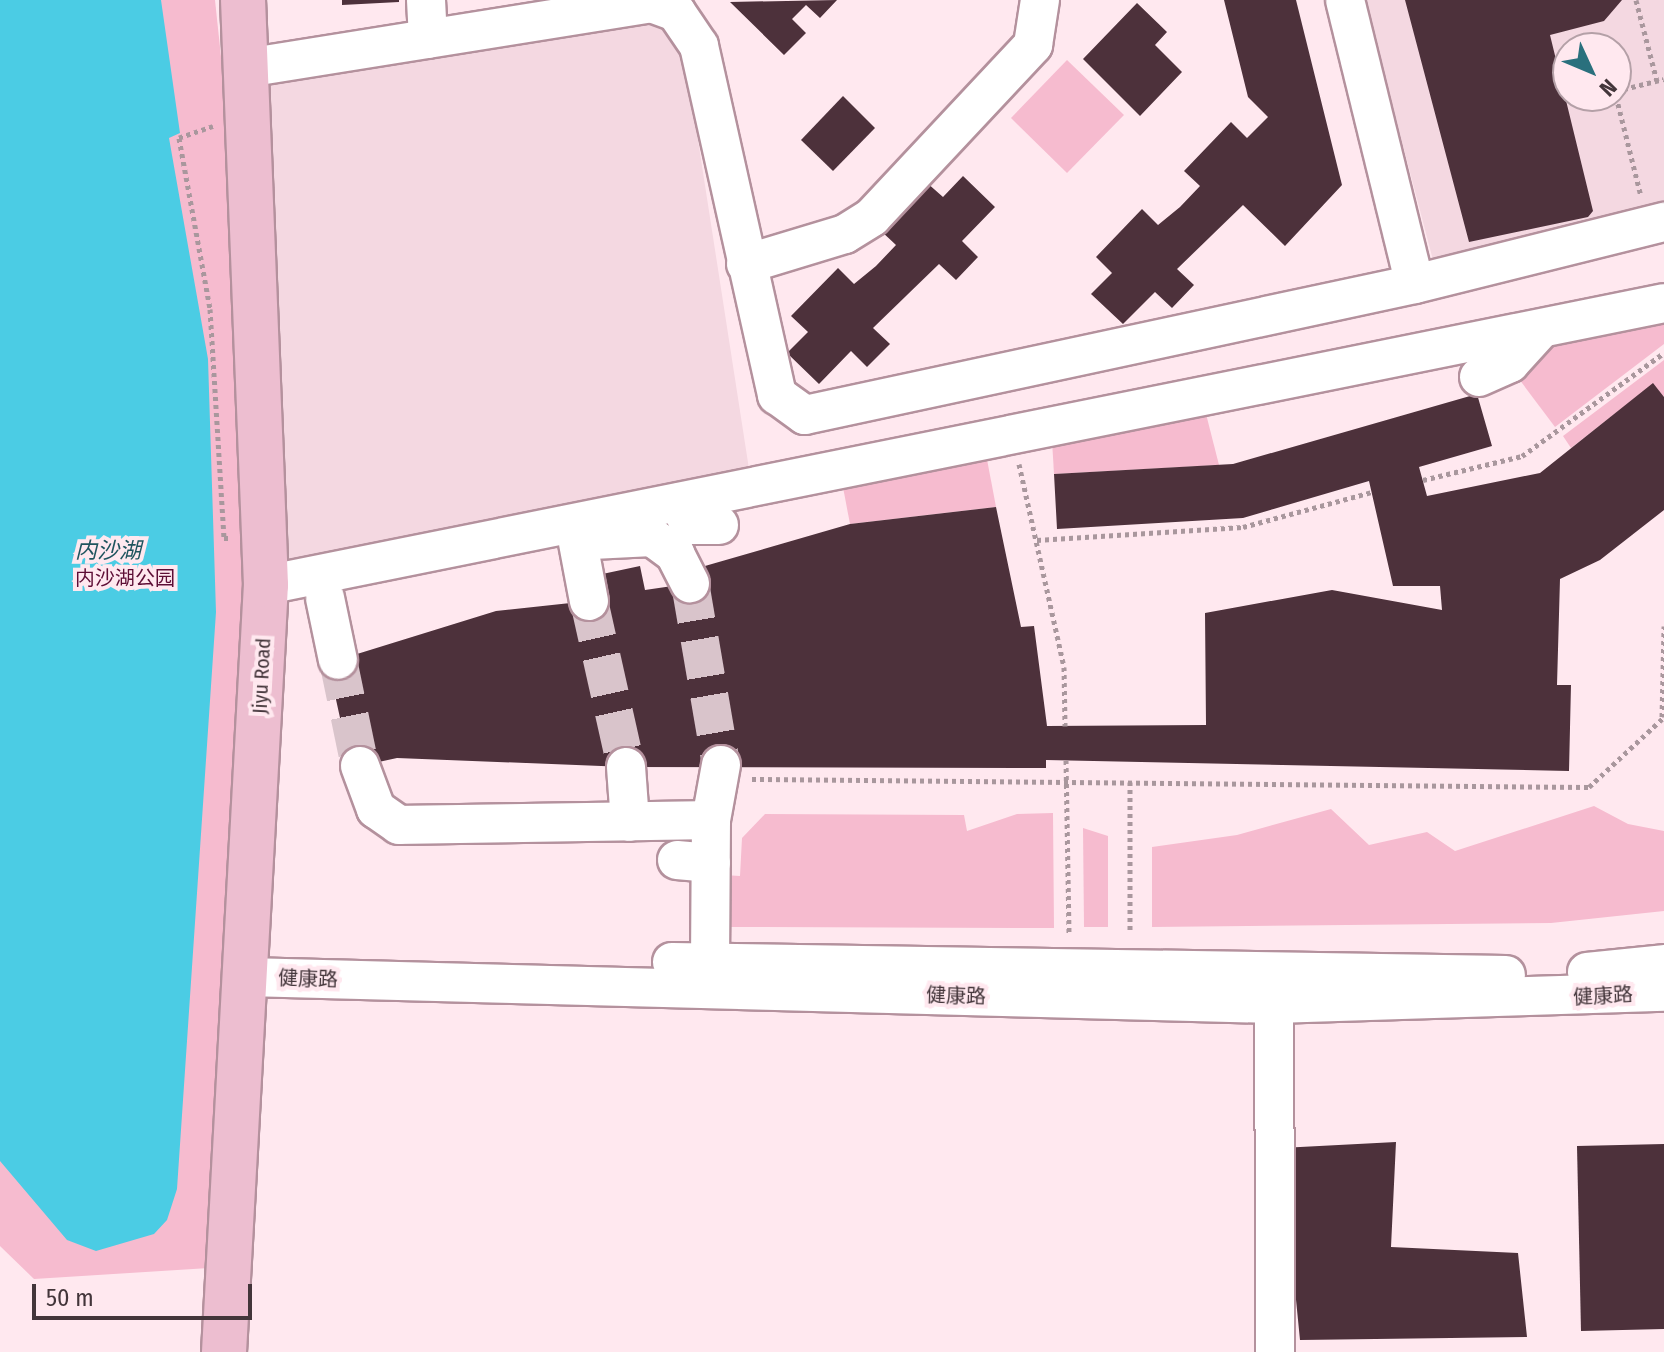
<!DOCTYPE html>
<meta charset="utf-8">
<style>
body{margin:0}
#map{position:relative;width:1664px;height:1352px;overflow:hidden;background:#ffe8ef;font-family:"Fira Sans Condensed","Noto Sans SC",sans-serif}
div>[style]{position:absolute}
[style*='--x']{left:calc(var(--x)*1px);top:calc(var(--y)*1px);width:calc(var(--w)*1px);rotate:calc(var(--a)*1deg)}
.built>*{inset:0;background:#f4d8e1}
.green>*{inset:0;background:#f6bbcf}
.water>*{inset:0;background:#4bcce4}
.building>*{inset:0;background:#4d313b}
.minor-tunnel>*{height:38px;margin-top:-19px;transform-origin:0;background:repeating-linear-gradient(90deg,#d9c4cb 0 38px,transparent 0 57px)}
.path>*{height:5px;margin-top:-2.5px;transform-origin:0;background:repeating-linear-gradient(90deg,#a9979d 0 4px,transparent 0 8px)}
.roads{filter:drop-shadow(2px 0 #b4919d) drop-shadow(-2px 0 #b4919d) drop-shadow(0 2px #b4919d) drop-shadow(0 -2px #b4919d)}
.minor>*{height:38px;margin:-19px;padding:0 19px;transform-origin:19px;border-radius:19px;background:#fff}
.major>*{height:44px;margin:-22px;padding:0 22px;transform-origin:22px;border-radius:22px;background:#edbed0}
span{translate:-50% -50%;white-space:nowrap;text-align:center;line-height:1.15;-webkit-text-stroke:8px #ffe8ef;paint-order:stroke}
.park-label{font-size:20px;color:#5d0d35}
.street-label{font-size:20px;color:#43353a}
.water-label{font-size:22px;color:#1f545e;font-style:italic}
.north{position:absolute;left:1552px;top:32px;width:80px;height:80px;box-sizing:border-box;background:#ffe8ef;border:2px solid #b4a0a7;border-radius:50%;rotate:134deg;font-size:22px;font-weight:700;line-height:32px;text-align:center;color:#43353a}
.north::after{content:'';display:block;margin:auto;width:28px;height:36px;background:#2a707d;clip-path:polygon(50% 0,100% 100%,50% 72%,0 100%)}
.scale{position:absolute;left:32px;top:1284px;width:220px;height:36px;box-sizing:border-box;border:4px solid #43353a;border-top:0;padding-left:10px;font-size:24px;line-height:28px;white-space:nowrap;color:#43353a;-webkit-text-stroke:6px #ffe8ef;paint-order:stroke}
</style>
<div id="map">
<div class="built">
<i style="clip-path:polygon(evenodd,1365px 0,1664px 0,1664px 202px,1434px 264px,1365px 0,1568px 48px,1616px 48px,1616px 96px,1568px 96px,1568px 48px)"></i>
<i style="clip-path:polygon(661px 18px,682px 37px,749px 469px,284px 560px,267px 82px)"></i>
</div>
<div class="green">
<i style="clip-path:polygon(0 0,215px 0,232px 161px,252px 582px,209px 1268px,34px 1279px,0 1246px)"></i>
<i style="clip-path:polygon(1067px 60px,1124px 115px,1067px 173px,1011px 118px)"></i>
<i style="clip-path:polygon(1664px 318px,1664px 344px,1555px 427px,1516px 375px,1562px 338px)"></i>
<i style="clip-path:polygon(1664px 360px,1664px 397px,1653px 384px,1571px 448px,1563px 436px)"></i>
<i style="clip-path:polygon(1205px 410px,1219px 465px,1054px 474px,1052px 440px)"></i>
<i style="clip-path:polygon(986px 454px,996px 507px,850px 524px,842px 482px)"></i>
<i style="clip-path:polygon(1594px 806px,1628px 824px,1664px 831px,1664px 911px,1551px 923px,1152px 927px,1152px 847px,1237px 835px,1331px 809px,1369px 845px,1427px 832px,1455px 851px)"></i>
<i style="clip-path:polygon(1053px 813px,1054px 928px,725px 927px,724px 875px,740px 876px,742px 838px,765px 814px,964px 815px,967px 831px,1017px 814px)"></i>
<i style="clip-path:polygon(1083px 828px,1108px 836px,1108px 927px,1084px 927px)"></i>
</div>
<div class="water">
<i style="clip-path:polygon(0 0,161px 0,180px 133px,169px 138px,208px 359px,216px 612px,177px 1189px,167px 1220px,154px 1234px,96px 1251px,67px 1240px,0 1161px)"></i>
</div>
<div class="building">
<i style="clip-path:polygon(342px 0,399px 0,399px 2px,342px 5px)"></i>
<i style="clip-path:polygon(837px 0,820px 18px,806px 5px,792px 19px,806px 33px,784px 55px,730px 2px)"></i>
<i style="clip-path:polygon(1224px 0,1296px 0,1342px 185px,1285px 246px,1243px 205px,1177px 269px,1194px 285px,1172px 308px,1155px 292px,1123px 324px,1091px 294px,1112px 273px,1096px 257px,1142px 209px,1158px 225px,1180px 207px,1200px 186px,1184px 171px,1231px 122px,1247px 138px,1268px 117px,1248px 97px)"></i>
<i style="clip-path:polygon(1405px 0,1622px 0,1604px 21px,1550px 35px,1593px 211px,1588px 217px,1469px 242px)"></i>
<i style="clip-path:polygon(1137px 3px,1167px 32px,1155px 45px,1182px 72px,1140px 116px,1083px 59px)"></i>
<i style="clip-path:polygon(843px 96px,875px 128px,833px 171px,801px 140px)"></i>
<i style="clip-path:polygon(963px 176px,995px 207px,962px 241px,978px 257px,956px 280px,939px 264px,873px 328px,890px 344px,867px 367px,851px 351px,819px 384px,787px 353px,808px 332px,791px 316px,838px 268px,854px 284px,876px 266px,896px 245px,880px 230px,926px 182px,943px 197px)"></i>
<i style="clip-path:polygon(1653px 383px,1664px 397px,1664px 510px,1600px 560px,1560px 579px,1557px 685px,1571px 685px,1569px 771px,1046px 760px,1046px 768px,626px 767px,397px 758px,351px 768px,328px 663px,496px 611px,589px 601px,593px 576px,640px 566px,645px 590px,700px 582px,698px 568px,850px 524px,996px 507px,1021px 627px,1034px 626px,1047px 726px,1206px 725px,1205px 613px,1332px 590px,1442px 610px,1440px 586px,1393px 586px,1369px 481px,1243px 518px,1057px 529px,1054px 474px,1233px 464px,1477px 394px,1492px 446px,1419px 467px,1427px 496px,1540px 473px)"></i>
<i style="clip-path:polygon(1396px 1142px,1391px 1247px,1518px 1253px,1527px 1337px,1300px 1340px,1281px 1148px)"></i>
<i style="clip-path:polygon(1664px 1144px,1664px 1329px,1581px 1331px,1577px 1146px)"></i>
</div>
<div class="minor-tunnel">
<i style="--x:690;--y:583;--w:185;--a:80.3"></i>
<i style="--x:589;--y:601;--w:170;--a:77.4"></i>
<i style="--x:338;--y:660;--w:108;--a:78.3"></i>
</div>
<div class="path">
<i style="--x:1636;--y:0;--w:84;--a:75.5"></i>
<i style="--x:1616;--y:91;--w:49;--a:-14"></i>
<i style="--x:1616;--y:96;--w:103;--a:76"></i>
<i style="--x:213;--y:126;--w:36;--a:161"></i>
<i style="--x:179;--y:138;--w:174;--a:79.7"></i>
<i style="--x:210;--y:309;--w:229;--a:86.5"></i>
<i style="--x:224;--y:538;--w:7;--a:0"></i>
<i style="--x:1019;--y:464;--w:208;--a:77.5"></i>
<i style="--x:1064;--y:667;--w:59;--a:89"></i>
<i style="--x:1423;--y:480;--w:102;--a:-13.6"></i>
<i style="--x:1522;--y:456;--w:175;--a:-36"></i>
<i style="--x:1037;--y:540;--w:206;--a:-3.6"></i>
<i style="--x:1243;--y:527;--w:134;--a:-15.2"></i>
<i style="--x:1662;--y:717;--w:91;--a:-88.7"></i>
<i style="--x:1066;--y:760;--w:173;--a:89"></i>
<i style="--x:752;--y:779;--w:837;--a:0.55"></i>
<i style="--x:1589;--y:787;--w:103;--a:-43"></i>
<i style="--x:1130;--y:782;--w:151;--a:90"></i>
</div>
<div class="roads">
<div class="minor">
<i style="--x:426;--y:0;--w:39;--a:87"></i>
<i style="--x:1345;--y:0;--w:292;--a:76.2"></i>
<i style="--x:246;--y:68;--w:410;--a:-9.1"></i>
<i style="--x:651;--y:3;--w:27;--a:20"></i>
<i style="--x:676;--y:12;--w:41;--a:55.9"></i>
<i style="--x:699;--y:46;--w:358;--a:77.4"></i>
<i style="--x:777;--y:395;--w:34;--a:36"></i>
<i style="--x:805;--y:415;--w:624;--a:-12.12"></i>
<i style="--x:1415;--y:284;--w:257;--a:-14"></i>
<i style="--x:746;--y:264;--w:103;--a:-16.9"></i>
<i style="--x:845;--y:234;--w:32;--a:-32"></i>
<i style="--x:872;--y:217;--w:236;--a:-46.9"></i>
<i style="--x:1033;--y:45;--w:46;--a:-81.2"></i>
<i style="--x:1479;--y:377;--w:34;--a:-24"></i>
<i style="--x:1510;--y:363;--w:43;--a:-47.8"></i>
<i style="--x:680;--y:502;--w:25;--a:69"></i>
<i style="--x:689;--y:525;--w:30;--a:0"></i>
<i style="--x:592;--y:540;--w:60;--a:-2.9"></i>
<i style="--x:652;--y:537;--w:29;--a:36"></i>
<i style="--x:675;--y:554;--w:33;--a:63"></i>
<i style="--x:578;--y:543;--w:59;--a:79.3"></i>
<i style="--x:266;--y:585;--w:1426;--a:-11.4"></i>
<i style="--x:325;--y:598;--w:63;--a:78.2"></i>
<i style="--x:360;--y:766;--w:46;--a:69.6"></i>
<i style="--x:376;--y:809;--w:28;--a:35"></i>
<i style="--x:399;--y:825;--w:312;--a:-0.9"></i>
<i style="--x:626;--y:767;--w:55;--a:85.8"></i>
<i style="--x:677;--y:860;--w:34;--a:5"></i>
<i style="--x:672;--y:962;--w:834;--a:0.89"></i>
<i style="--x:710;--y:963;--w:143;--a:-89.6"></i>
<i style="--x:711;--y:820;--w:56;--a:-79.7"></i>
<i style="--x:1587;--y:972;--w:77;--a:-5.9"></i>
<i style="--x:247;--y:977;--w:1027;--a:1.51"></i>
<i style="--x:1274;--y:1004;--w:390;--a:-1.8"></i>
<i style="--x:1274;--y:981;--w:371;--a:89.8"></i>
</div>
<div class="major">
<i style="--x:224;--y:1352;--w:768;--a:-86.87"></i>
<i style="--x:266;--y:585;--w:585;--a:-92.25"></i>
</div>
</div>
<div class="park-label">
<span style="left:125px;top:578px">内沙湖公园</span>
</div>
<div class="street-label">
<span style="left:262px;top:676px;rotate:-87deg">Jiyu Road</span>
<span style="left:308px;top:979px;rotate:2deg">健康路</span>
<span style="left:956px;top:996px;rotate:2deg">健康路</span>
<span style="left:1603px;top:996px;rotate:-3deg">健康路</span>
</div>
<div class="water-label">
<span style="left:108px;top:551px">内沙湖</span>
</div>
<div class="north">N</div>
<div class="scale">50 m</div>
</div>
